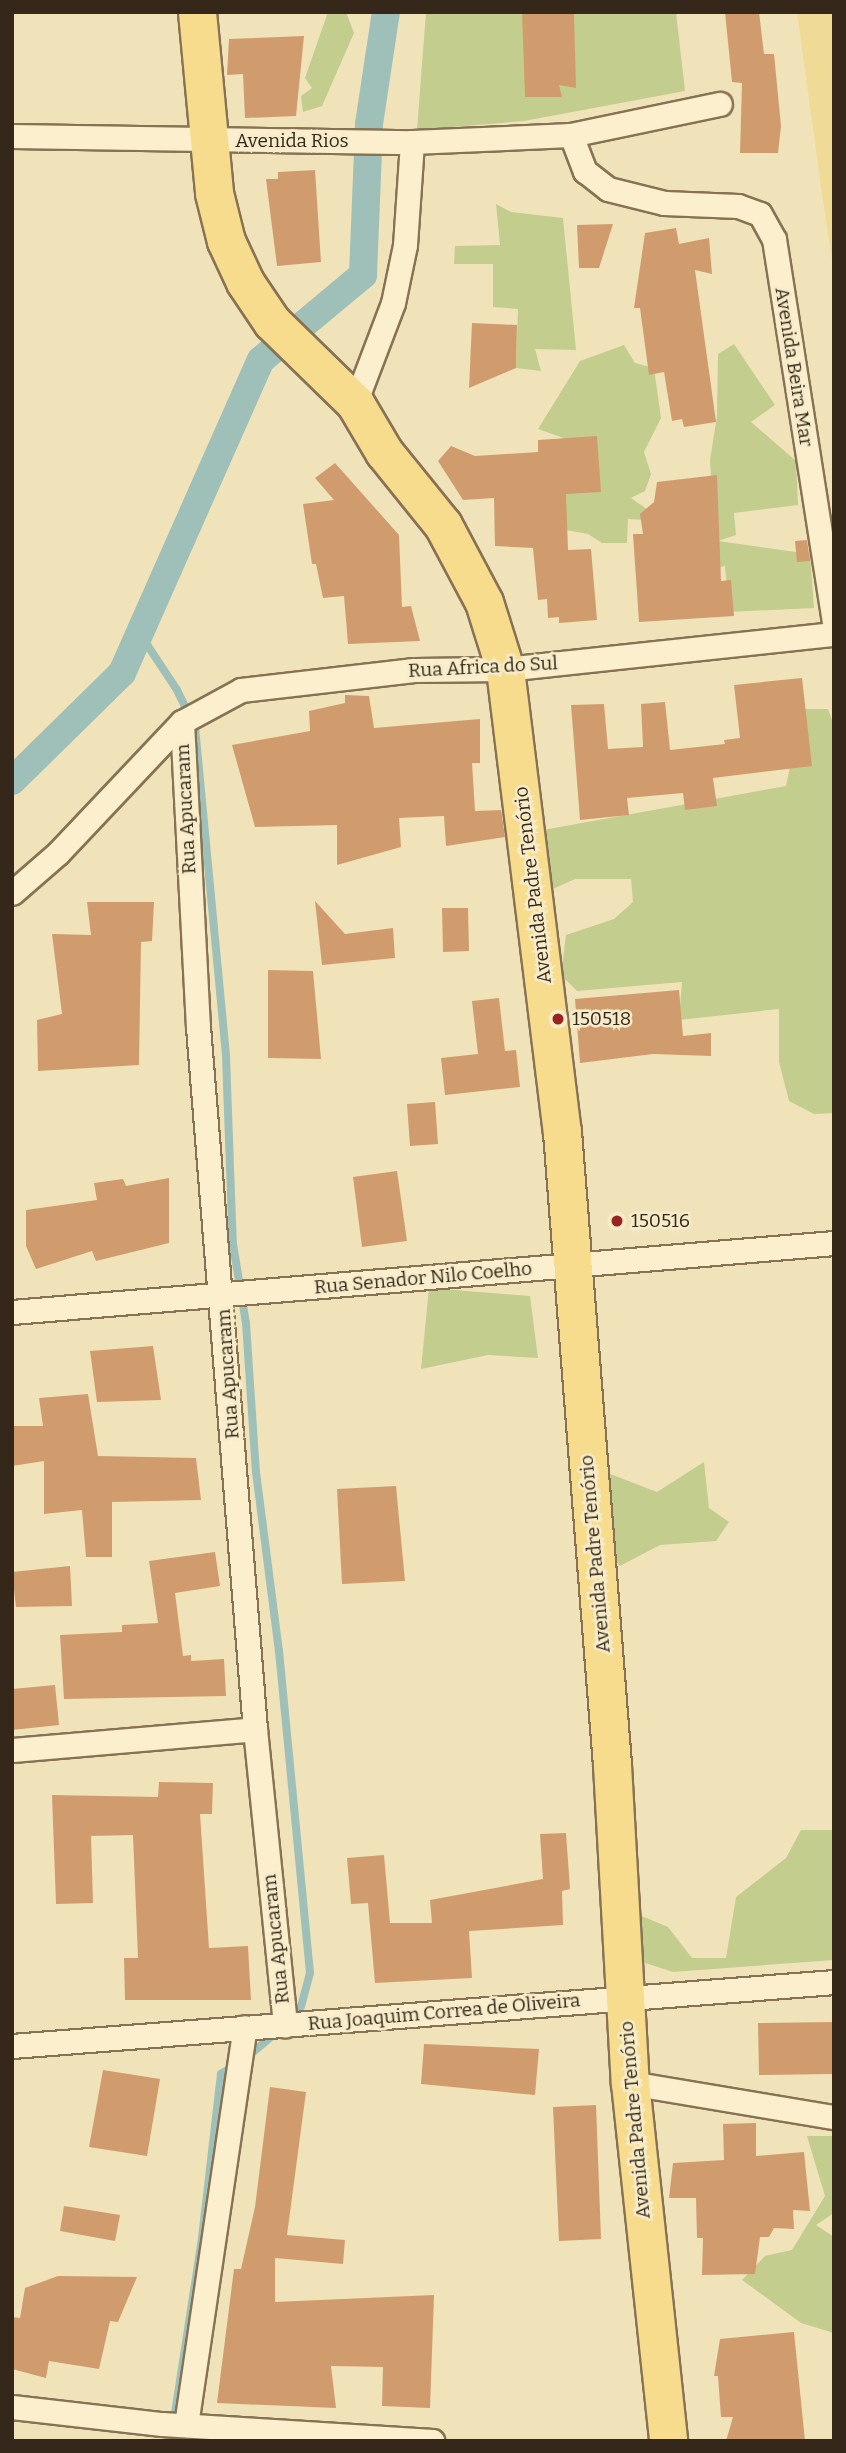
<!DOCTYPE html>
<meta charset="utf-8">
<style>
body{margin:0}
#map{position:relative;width:846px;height:2453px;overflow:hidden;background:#f0e3ba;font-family:Bitter,serif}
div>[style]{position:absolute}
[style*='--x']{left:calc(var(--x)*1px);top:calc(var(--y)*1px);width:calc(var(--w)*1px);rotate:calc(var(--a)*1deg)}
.green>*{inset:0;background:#c3ce8e}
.sand>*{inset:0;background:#efdb95}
.stream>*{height:8px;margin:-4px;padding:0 4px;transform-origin:4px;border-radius:4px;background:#9fc0b8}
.canal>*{height:28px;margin:-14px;padding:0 14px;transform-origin:14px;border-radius:14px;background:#9fc0b8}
.building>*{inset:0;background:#d19c6d}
.roads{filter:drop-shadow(2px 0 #877254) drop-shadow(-2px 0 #877254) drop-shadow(0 2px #877254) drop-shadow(0 -2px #877254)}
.street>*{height:23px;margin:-11.5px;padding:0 11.5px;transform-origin:11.5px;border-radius:11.5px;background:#fbefcd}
.primary>*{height:37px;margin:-18.5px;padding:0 18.5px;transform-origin:18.5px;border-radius:18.5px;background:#f7dc8e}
.dots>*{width:19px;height:19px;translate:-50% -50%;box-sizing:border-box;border:4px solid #f7ecca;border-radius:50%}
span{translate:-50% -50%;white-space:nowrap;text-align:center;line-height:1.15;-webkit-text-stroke:5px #f7ecca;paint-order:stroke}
.street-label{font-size:19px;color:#35281a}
.poi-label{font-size:19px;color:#35281a}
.left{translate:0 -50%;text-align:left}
.frame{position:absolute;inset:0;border:14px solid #35281a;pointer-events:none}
</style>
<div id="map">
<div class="green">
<i style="clip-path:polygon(328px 12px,346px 12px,354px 33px,322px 106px,303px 112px,301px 96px,312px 88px,305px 78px)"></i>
<i style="clip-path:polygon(426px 12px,676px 12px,685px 91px,524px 121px,417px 130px)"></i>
<i style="clip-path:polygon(496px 204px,511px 212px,563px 218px,576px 350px,535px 349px,541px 371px,516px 368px,518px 309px,493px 307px,493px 264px,454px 264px,455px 246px,500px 245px)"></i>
<i style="clip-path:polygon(734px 344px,775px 405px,751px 422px,796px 461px,798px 505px,734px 513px,736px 535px,718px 541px,810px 554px,814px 608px,729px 612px,725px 566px,699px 572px,713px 509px,710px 460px,717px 416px,718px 354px)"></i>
<i style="clip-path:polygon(624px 345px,635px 363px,654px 368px,661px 418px,644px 452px,651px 474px,645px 491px,631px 498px,664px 521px,628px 519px,627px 543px,602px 543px,588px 534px,560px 529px,575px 442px,538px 429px,580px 361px)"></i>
<i style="clip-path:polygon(802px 709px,828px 709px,834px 725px,834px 1113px,814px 1114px,789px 1101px,779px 1062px,779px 1009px,679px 1020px,682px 982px,577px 991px,561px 975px,566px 935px,614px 919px,633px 902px,631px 879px,575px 879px,553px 889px,543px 830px,786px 786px)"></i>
<i style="clip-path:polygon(429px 1288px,530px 1296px,538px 1358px,488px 1355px,421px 1369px)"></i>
<i style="clip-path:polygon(704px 1462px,709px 1508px,729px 1522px,716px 1541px,660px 1545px,620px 1566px,608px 1552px,605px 1472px,657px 1492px)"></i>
<i style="clip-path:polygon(801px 1830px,834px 1830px,834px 1960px,673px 1972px,639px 1961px,632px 1912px,668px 1927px,692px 1958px,726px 1958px,736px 1897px,786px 1858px)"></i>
<i style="clip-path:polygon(807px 2136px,834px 2136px,834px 2213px,816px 2225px,834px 2237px,834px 2333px,801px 2323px,742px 2280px,765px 2256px,792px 2250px,825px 2196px)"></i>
</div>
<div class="sand">
<i style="clip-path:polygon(797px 12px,834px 12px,834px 272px,822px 194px)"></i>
</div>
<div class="stream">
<i style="--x:140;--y:634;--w:67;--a:56.5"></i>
<i style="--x:177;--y:690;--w:41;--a:64.1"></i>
<i style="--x:195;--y:727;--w:331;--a:84.6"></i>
<i style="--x:226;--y:1057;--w:187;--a:87.9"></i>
<i style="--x:233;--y:1244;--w:80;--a:80.7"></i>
<i style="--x:246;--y:1323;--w:149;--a:86.2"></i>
<i style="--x:256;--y:1472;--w:180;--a:82.7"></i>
<i style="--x:279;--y:1651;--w:323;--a:84.5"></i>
<i style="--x:310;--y:1973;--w:34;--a:105"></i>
<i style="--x:301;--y:2006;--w:18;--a:133"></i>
<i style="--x:245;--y:2059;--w:43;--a:-40.3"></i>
<i style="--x:175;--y:2413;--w:177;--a:-81.2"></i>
<i style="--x:202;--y:2238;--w:165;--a:-83.4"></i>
<i style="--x:221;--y:2074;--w:15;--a:-32"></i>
</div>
<div class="canal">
<i style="--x:12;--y:781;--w:154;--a:-44.5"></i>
<i style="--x:122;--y:673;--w:342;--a:-66.1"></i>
<i style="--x:261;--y:360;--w:133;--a:-39.8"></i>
<i style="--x:363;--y:275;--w:151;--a:-87.7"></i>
<i style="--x:369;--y:124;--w:113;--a:-81.4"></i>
</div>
<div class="building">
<i style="clip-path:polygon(522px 12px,574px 12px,576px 88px,559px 85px,562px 97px,525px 97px)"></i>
<i style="clip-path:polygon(725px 12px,759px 12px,764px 54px,774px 54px,781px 126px,778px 153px,740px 153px,742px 83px,732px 82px)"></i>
<i style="clip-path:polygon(304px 36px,296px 116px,245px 118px,243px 74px,227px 75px,229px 39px)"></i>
<i style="clip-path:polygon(315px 170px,321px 262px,277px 266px,266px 179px,278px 179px,278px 172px)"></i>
<i style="clip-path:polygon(613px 224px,599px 268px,579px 268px,577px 225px)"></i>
<i style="clip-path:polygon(676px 228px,679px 244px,709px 238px,712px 274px,695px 270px,716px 422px,684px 427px,682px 419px,672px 421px,664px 372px,649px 375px,640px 308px,634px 308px,645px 233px)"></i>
<i style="clip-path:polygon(472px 323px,517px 325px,516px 368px,469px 388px)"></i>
<i style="clip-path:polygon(597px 436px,601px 492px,566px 494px,568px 550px,591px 549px,597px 620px,559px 623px,559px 617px,548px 618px,547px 599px,538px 600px,533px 548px,495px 546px,494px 498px,463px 500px,438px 461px,451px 446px,475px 456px,538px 452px,538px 440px)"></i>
<i style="clip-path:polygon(335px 463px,399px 535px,402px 607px,411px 606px,420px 641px,348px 644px,344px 596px,323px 598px,316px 564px,312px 564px,303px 504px,334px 500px,315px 478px)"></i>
<i style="clip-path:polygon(717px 475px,721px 581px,731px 580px,734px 616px,639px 622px,633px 534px,643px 534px,640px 514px,654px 502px,657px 482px)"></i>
<i style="clip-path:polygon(807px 540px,810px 561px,797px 562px,795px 541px)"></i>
<i style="clip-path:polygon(802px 678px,812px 766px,713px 778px,717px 806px,685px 810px,683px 793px,627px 798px,629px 815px,580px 820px,571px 705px,604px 704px,608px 749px,643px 747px,641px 704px,665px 702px,670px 750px,725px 744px,724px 740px,740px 738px,734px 685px)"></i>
<i style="clip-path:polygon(345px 695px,369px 696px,374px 728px,480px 719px,480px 763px,472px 763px,475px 811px,501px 810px,505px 837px,446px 846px,444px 816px,399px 818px,401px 847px,337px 865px,337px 825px,255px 827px,232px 745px,310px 731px,309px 711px,345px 703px)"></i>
<i style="clip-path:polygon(315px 901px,345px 934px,393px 928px,395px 958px,322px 965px)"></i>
<i style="clip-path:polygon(87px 902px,154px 902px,152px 941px,141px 942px,139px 1065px,38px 1071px,37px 1020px,62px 1014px,52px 934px,91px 935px)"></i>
<i style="clip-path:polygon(442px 908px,468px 908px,469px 951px,443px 952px)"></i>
<i style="clip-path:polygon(268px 970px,313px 971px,321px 1059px,268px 1058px)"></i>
<i style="clip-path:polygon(679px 990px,683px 1036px,711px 1033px,711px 1056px,653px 1054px,580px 1063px,575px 999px)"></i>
<i style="clip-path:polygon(499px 998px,505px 1051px,516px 1050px,520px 1087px,445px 1095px,441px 1058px,478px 1054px,472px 1001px)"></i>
<i style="clip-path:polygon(435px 1102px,438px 1144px,410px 1146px,407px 1104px)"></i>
<i style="clip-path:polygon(397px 1171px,407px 1241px,362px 1247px,353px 1177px)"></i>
<i style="clip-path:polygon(169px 1178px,169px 1243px,96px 1261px,92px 1251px,36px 1269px,26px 1246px,26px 1210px,97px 1200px,94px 1183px,123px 1179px,126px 1186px)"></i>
<i style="clip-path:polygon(153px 1346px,161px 1400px,97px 1402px,90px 1351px)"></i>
<i style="clip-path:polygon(88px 1394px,98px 1456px,196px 1458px,201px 1500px,112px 1502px,112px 1557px,86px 1557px,82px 1510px,44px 1514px,44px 1461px,12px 1466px,12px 1426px,43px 1426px,39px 1398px)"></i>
<i style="clip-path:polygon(396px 1486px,405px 1581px,342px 1584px,337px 1489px)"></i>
<i style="clip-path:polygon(215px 1552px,220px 1586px,175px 1593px,183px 1656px,191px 1655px,191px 1661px,224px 1659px,226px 1696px,64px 1699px,60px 1635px,122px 1632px,122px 1625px,158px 1623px,149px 1561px)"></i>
<i style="clip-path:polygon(70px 1566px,72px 1606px,16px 1607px,12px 1572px)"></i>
<i style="clip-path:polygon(55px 1685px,59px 1725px,12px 1730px,12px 1689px)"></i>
<i style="clip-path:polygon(159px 1782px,213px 1783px,212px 1814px,200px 1814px,209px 1948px,248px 1946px,251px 2000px,125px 2000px,124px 1958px,138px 1958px,133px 1835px,91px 1836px,93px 1903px,56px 1904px,52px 1795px,158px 1797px)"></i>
<i style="clip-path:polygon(566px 1833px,570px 1889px,562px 1891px,563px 1925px,469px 1931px,472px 1978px,375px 1983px,368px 1903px,351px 1904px,347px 1858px,384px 1855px,390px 1923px,432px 1923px,430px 1900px,543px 1879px,540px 1834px)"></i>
<i style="clip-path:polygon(834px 2022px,834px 2074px,759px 2075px,758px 2023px)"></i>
<i style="clip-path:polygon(424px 2044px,539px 2049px,535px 2095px,421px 2084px)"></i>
<i style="clip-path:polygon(103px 2070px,160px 2079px,147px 2156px,89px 2147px)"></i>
<i style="clip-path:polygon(270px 2087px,306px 2092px,287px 2235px,345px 2240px,343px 2264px,275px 2258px,275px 2302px,434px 2295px,430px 2408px,382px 2406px,383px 2367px,331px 2366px,336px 2408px,217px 2403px,234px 2269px,241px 2269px,255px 2207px)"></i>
<i style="clip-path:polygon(596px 2105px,601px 2239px,559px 2241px,553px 2107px)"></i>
<i style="clip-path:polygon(756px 2123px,756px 2156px,804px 2152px,810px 2211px,793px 2210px,794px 2229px,774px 2228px,769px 2237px,760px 2237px,755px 2274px,702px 2275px,703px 2238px,697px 2238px,696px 2198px,669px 2198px,673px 2163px,724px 2160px,723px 2124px)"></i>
<i style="clip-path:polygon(64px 2206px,120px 2215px,115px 2241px,60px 2231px)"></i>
<i style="clip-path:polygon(58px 2276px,137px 2277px,118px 2322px,110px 2321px,99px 2369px,49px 2361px,46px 2378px,12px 2369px,12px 2317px,20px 2318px,25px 2288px)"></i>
<i style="clip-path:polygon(794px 2332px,805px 2441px,726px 2441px,733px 2417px,721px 2417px,718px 2376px,714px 2376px,720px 2339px)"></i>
</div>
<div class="roads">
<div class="street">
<i style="--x:571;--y:135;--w:39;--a:69"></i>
<i style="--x:585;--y:171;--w:29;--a:38"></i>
<i style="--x:608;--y:189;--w:58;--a:14"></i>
<i style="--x:664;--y:203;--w:74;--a:2.3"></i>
<i style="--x:738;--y:206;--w:23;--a:20"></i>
<i style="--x:760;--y:214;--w:29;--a:61"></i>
<i style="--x:774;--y:239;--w:387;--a:81.1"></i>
<i style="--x:12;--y:136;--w:400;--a:0.9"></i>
<i style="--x:412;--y:142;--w:159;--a:-2.5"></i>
<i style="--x:571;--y:135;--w:152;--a:-11.8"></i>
<i style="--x:355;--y:403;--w:107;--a:-69.2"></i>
<i style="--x:393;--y:303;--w:59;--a:-78.3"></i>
<i style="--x:405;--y:245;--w:103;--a:-86.1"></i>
<i style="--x:182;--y:722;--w:305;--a:87"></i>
<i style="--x:198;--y:1027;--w:704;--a:85.36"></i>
<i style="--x:255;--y:1729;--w:298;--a:84.2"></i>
<i style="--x:12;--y:893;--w:61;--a:-41"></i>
<i style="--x:58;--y:853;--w:180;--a:-46.6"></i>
<i style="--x:182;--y:722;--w:67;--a:-28.5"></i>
<i style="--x:241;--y:690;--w:174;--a:-6.6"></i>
<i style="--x:414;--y:670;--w:91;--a:-0.6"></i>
<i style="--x:505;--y:669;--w:331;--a:-6.1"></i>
<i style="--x:12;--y:1312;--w:825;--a:-4.8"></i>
<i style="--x:12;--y:1750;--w:244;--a:-4.9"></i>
<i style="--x:12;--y:2046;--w:824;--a:-4.45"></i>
<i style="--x:630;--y:2083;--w:207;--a:9.5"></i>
<i style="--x:12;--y:2407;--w:151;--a:6.5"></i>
<i style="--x:162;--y:2424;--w:271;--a:3.6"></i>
<i style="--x:186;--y:2425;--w:402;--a:-81.6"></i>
</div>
<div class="primary">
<i style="--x:197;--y:12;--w:182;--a:84.6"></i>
<i style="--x:214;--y:193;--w:49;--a:76"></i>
<i style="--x:226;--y:241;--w:45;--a:65.1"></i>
<i style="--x:245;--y:282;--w:48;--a:56"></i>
<i style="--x:272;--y:322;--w:116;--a:44.3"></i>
<i style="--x:355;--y:403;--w:57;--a:59.4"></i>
<i style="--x:384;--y:452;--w:94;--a:51.1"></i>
<i style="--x:443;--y:525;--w:87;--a:62"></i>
<i style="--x:484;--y:602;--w:70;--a:72.6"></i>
<i style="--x:505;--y:669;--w:466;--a:83"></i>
<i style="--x:562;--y:1132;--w:635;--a:85.48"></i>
<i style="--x:612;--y:1765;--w:319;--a:86.8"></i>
<i style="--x:630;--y:2083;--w:360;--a:83.9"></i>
</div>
</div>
<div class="dots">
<i style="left:558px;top:1019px;background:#9a2520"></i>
<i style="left:617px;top:1221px;background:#9a2520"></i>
</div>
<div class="street-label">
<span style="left:292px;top:141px">Avenida Rios</span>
<span style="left:794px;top:367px;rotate:81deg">Avenida Beira Mar</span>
<span style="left:483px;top:667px;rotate:-3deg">Rua Africa do Sul</span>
<span style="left:186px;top:809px;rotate:-93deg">Rua Apucaram</span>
<span style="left:533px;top:885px;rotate:-97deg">Avenida Padre Tenório</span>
<span style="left:423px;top:1278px;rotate:-5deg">Rua Senador Nilo Coelho</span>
<span style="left:228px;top:1374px;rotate:-94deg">Rua Apucaram</span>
<span style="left:595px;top:1554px;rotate:-95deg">Avenida Padre Tenório</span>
<span style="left:276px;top:1939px;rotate:-96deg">Rua Apucaram</span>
<span style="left:444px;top:2012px;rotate:-5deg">Rua Joaquim Correa de Oliveira</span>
<span style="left:635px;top:2120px;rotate:-95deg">Avenida Padre Tenório</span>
</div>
<div class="poi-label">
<span class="left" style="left:572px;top:1019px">150518</span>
<span class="left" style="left:631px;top:1221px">150516</span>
</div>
<div class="frame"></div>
</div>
